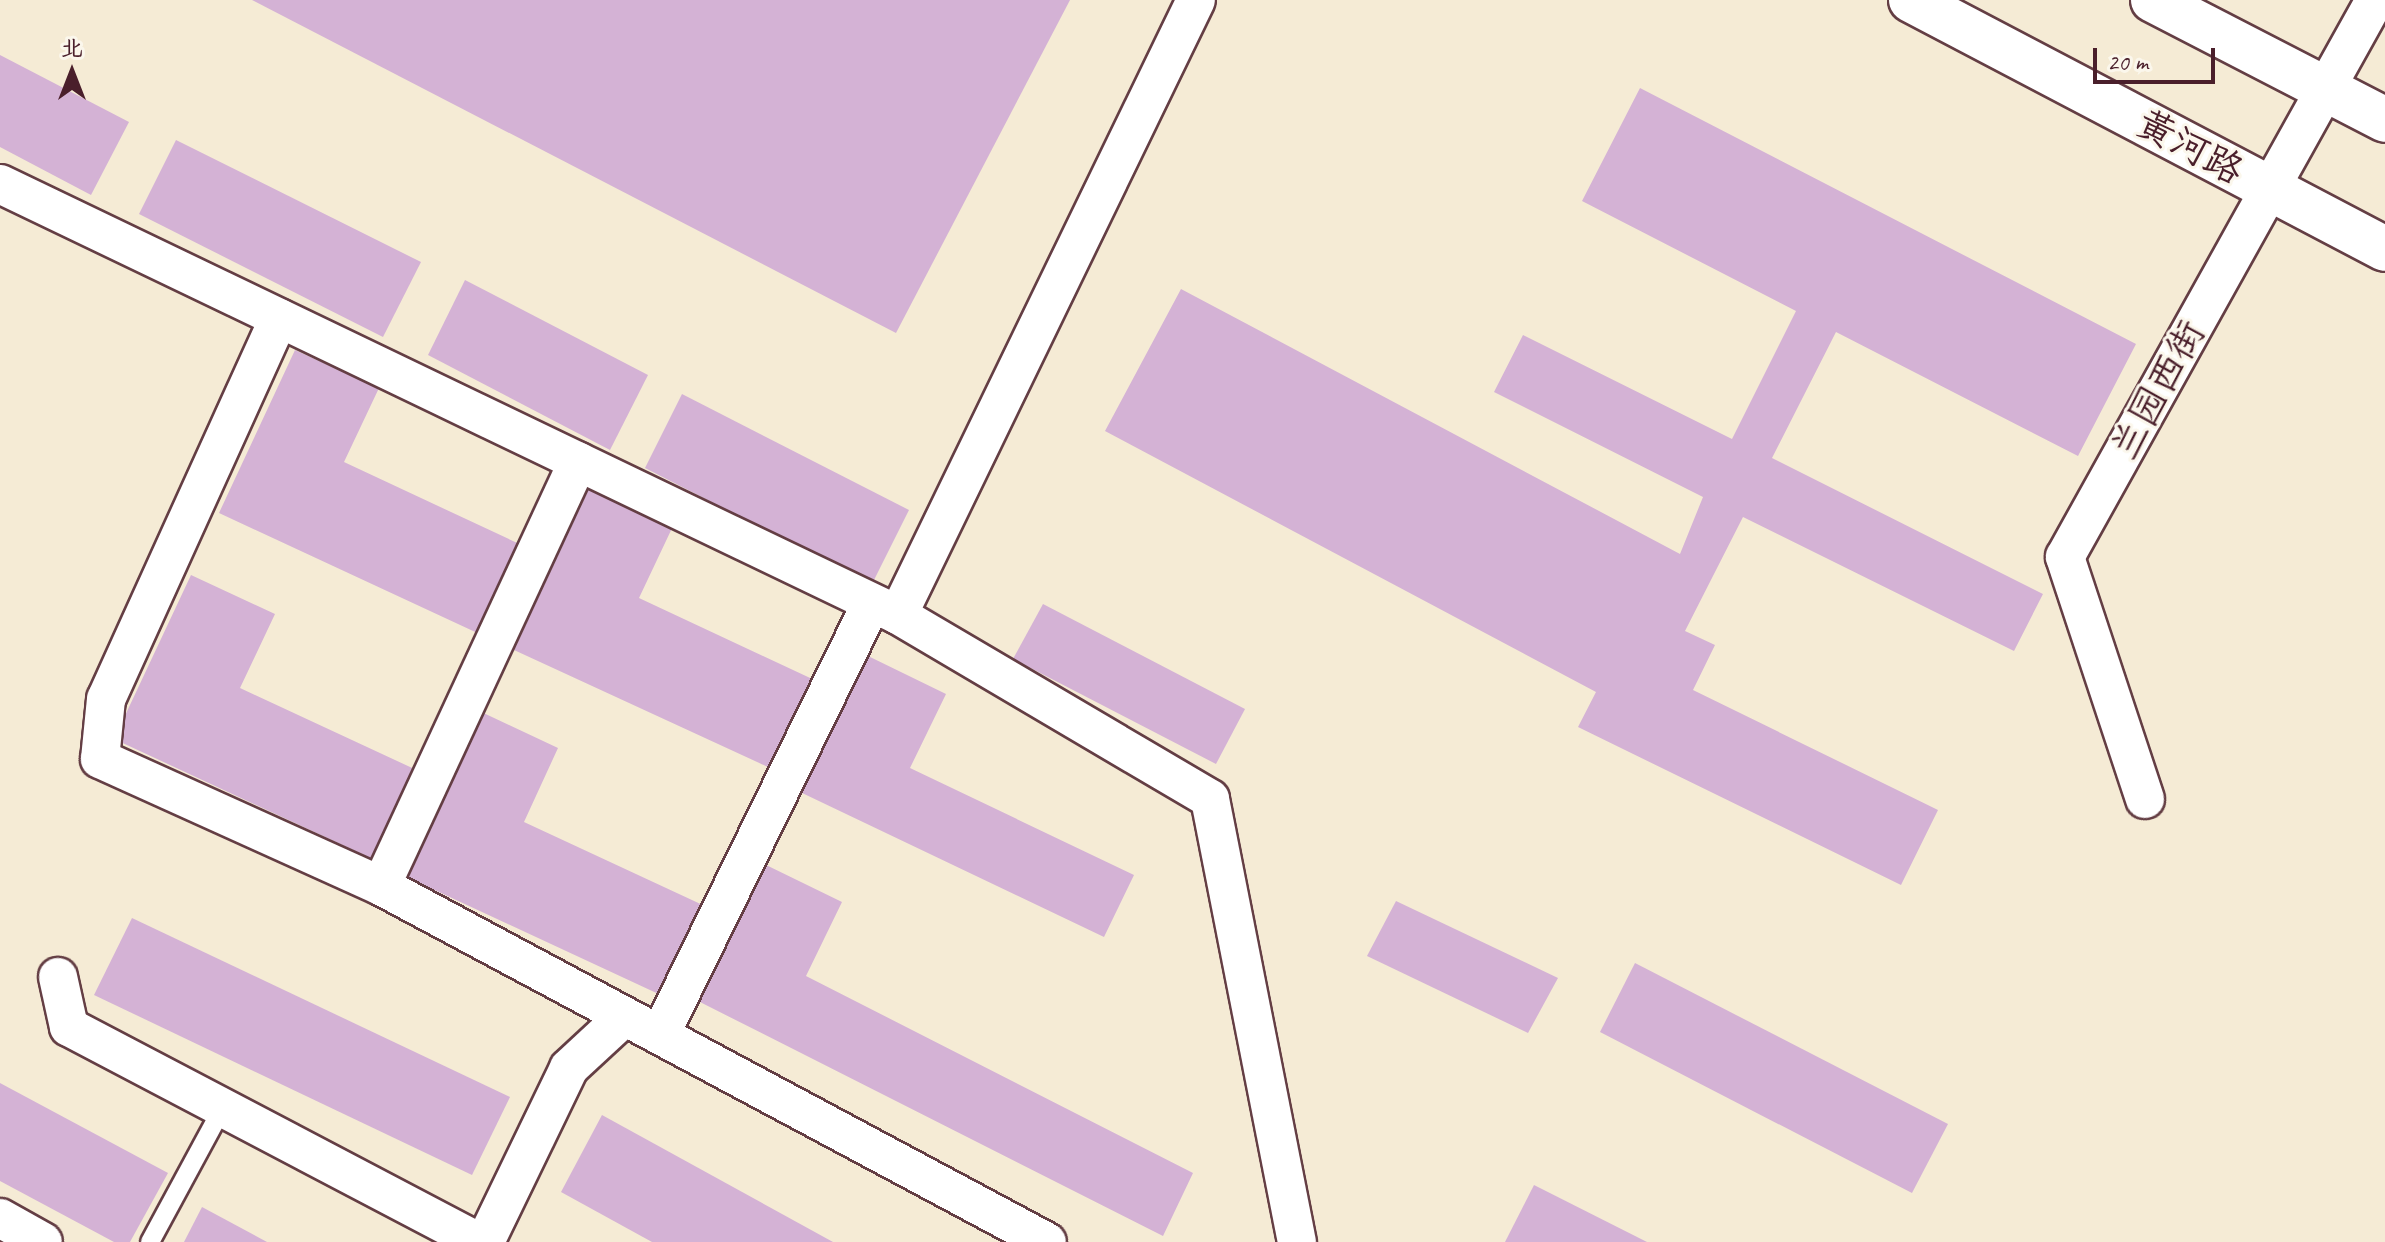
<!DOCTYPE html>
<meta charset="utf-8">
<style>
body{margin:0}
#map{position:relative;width:2385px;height:1242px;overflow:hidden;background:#f5ebd5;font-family:Caveat,"LXGW WenKai TC",sans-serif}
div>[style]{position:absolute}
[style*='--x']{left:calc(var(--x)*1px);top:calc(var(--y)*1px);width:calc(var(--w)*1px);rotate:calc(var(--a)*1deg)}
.building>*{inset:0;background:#d4b2d5}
.roads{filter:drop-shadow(2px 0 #643e44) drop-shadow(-2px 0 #643e44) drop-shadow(0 2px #643e44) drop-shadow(0 -2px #643e44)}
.service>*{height:18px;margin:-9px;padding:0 9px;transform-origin:9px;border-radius:9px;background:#fff}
.minor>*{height:38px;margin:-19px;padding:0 19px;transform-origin:19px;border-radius:19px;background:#fff}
.primary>*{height:44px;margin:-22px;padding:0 22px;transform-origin:22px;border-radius:22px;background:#fff}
span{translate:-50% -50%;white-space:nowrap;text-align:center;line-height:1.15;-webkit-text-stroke:6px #fbf7ec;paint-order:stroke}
.street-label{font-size:38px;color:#4a1f2b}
.north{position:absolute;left:32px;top:32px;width:80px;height:80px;-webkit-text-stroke:6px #fbf7ec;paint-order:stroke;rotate:0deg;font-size:22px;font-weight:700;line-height:32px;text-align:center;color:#4a1f2b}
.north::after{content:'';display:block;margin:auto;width:28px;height:36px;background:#4a1f2b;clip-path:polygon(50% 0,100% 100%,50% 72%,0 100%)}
.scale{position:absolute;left:2093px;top:48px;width:122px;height:36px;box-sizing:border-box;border:4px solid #4a1f2b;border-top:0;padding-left:10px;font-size:24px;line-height:28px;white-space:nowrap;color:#4a1f2b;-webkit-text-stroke:6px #fbf7ec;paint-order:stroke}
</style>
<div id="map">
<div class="building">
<i style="clip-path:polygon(252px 0,1070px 0,896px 333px)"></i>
<i style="clip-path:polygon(0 55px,129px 122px,91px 195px,0 147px)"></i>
<i style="clip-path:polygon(1640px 88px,2136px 344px,2078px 456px,1836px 332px,1772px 458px,2043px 594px,2014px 651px,1743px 517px,1685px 631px,1715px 645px,1693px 690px,1938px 810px,1901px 885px,1578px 727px,1596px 692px,1105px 431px,1181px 289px,1680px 554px,1703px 497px,1494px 392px,1523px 335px,1732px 439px,1796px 311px,1582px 201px)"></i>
<i style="clip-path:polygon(176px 140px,421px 262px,383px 337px,139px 214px)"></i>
<i style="clip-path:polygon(465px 280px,648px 375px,610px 450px,428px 355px)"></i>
<i style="clip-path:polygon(295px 350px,379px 388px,344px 462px,528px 548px,486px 637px,219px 513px)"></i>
<i style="clip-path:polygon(682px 394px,909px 510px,872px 584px,645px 468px)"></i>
<i style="clip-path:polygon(590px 486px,674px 524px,639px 598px,823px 684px,781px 773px,514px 650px)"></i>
<i style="clip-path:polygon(191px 575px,275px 614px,240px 688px,423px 773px,381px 863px,114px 739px)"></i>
<i style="clip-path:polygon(1043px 604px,1245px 709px,1216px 764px,1013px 659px)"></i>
<i style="clip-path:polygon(866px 655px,946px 694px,910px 768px,1134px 875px,1104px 937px,800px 792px)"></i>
<i style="clip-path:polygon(475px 709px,558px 748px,524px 822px,707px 907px,665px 997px,398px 873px)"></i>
<i style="clip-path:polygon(762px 863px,842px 902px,806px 976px,1193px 1173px,1163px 1236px,696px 1000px)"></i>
<i style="clip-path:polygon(1396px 901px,1558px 978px,1528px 1033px,1367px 956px)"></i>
<i style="clip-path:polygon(132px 918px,510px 1097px,472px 1175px,94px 995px)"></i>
<i style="clip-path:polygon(1635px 963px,1948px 1124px,1912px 1193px,1600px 1032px)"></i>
<i style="clip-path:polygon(0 1083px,168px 1173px,130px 1242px,114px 1242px,0 1181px)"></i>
<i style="clip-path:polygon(602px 1115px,833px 1242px,652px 1242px,561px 1192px)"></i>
<i style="clip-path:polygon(1534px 1185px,1647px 1242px,1505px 1242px)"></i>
<i style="clip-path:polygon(202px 1207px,267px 1242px,184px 1242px)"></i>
</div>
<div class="roads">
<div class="service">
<i style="--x:150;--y:1242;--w:153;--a:-61.6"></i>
</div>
<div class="minor">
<i style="--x:0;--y:184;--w:996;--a:25.64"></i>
<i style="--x:898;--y:615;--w:362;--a:30.5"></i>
<i style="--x:1210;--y:799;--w:451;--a:78.9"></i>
<i style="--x:279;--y:318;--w:418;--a:114.4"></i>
<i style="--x:106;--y:699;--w:60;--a:95.7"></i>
<i style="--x:100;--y:759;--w:308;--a:24.3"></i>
<i style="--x:381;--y:886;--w:755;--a:28.13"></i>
<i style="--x:898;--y:615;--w:683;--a:-64.15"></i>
<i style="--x:2145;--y:799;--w:255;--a:-108.3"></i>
<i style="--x:2065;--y:557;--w:637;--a:-60.9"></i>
<i style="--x:381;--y:886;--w:468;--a:-65.1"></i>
<i style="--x:58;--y:977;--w:51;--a:77.6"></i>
<i style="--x:69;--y:1027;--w:463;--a:27.7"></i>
<i style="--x:660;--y:1035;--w:481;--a:-63.9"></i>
<i style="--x:0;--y:1218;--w:49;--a:29.2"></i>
<i style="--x:485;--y:1242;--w:193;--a:-64.2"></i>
<i style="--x:569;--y:1068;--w:74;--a:-42.8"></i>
</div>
<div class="primary">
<i style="--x:1911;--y:0;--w:535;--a:27.71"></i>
<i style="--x:2153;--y:0;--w:261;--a:27.3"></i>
</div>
</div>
<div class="street-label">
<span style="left:2190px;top:147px;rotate:28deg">黄河路</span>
<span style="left:2158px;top:390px;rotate:-61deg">兰园西街</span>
</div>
<div class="north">北</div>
<div class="scale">20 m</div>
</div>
